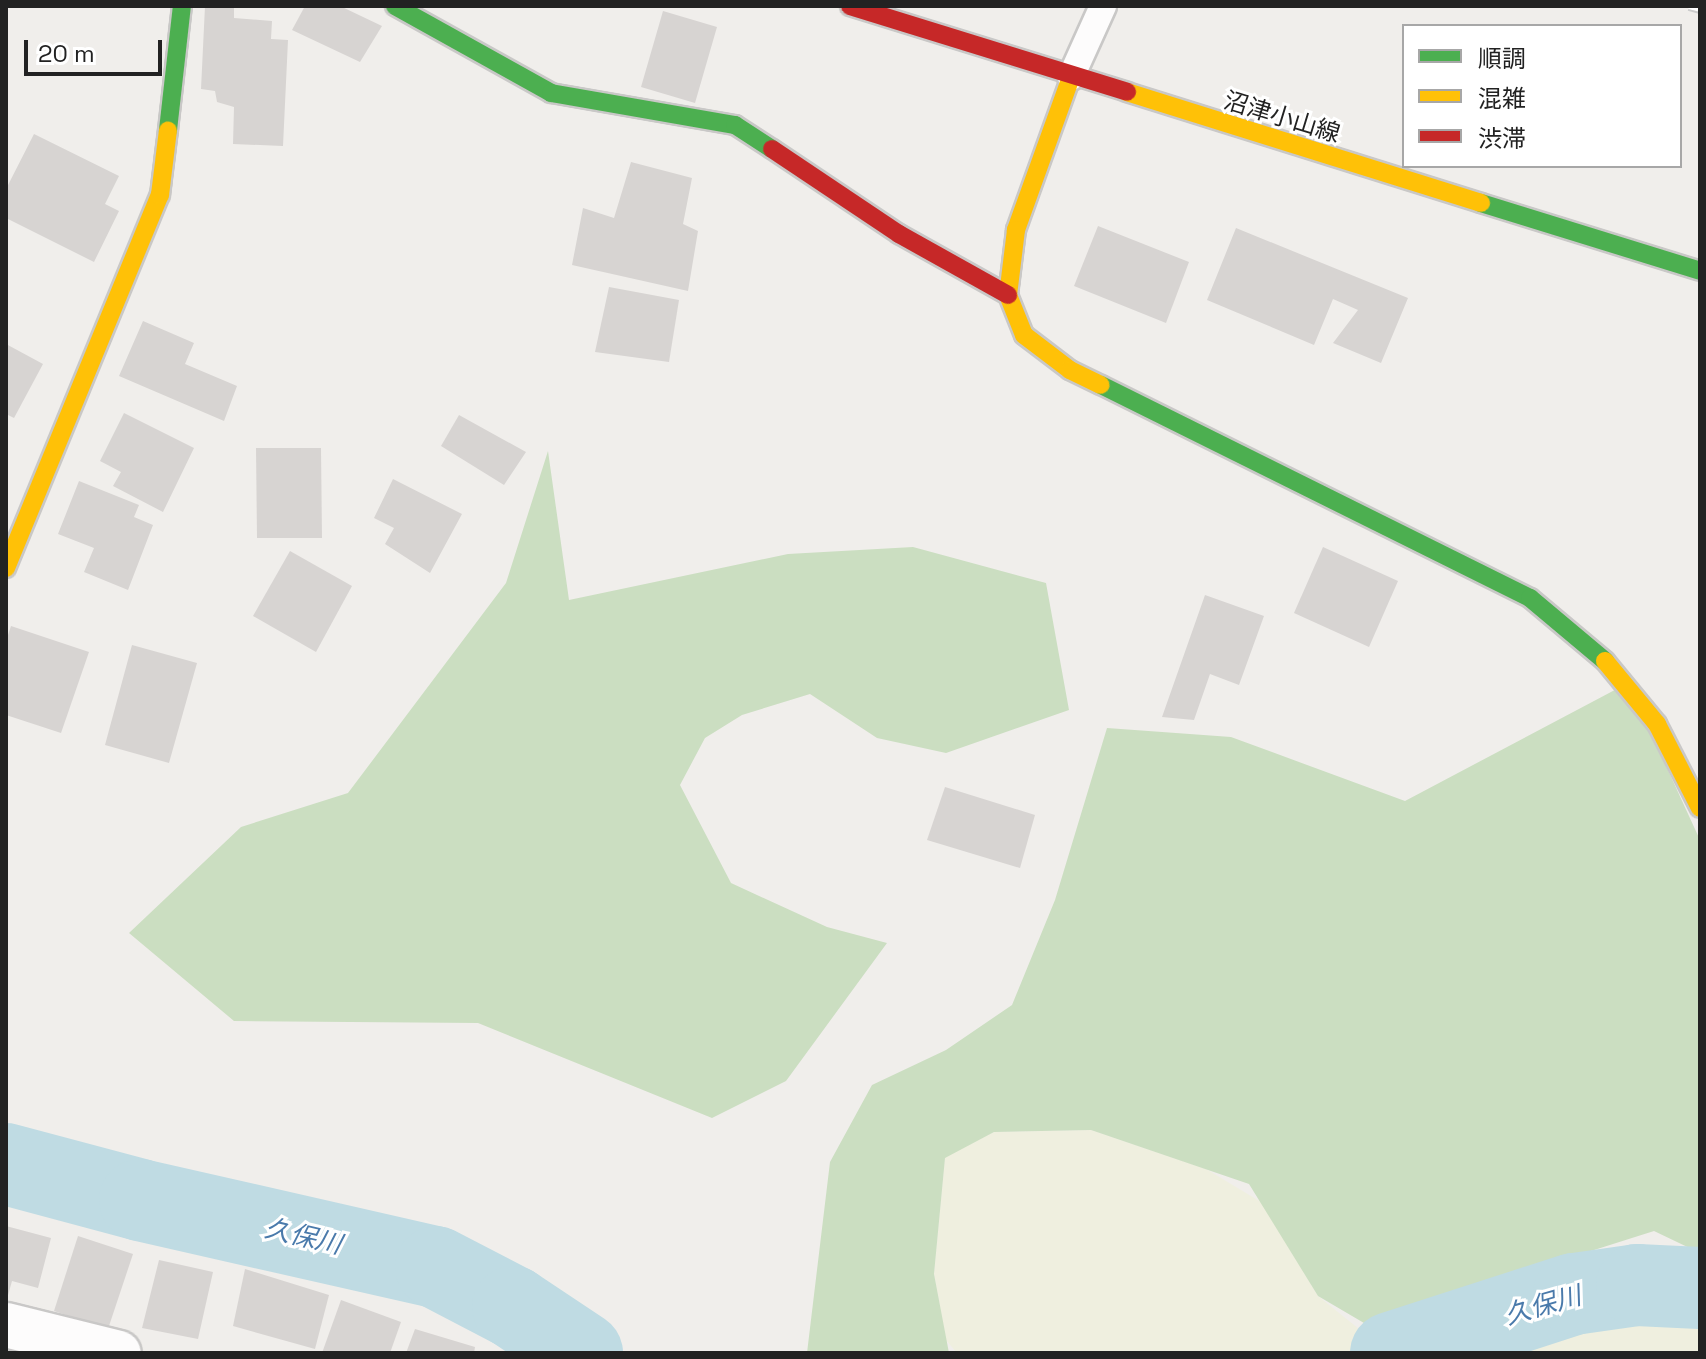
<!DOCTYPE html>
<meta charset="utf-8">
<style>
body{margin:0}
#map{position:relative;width:1706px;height:1359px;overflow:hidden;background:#f0eeeb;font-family:"Space Grotesk","Noto Sans JP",sans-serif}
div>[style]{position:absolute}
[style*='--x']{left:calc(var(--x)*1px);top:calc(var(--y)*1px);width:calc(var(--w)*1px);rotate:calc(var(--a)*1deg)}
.farmland>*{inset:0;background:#efefdf}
.forest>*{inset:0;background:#cbdec1}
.river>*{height:82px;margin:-41px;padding:0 41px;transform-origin:41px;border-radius:41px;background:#bfdbe3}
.building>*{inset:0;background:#d7d4d2}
.roads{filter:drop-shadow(2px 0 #c9c8c7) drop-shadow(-2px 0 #c9c8c7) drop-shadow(0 2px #c9c8c7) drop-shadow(0 -2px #c9c8c7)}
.lane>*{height:26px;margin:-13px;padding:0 13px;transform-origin:13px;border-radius:13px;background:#fdfcfc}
.street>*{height:44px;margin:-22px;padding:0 22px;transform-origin:22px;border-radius:22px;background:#fdfcfc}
.fast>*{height:18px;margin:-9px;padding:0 9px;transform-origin:9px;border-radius:9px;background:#4caf50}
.slow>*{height:18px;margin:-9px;padding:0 9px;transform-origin:9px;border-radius:9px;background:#ffc107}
.jam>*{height:18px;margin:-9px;padding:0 9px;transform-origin:9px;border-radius:9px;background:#c62828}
.rail>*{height:9px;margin-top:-4.5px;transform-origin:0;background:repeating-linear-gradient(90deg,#fff 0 18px,#ccc 0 36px);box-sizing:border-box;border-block:2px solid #ccc}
span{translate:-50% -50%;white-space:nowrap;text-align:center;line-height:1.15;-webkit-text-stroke:6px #fff;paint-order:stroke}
.street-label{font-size:24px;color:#222}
.water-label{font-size:26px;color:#4a7aab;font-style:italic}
.frame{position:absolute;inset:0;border:8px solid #222;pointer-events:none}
.legend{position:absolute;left:1402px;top:24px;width:280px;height:144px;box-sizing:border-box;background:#fff;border:2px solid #a7a7a7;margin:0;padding:10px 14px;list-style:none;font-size:24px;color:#222}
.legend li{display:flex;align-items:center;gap:16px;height:40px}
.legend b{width:40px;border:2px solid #a7a7a7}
.scale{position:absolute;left:24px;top:40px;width:138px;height:36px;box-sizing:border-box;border:4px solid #222;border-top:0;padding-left:10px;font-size:24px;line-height:28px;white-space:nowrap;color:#222;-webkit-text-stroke:6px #fff;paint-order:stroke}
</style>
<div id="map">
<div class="farmland">
<i style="clip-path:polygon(1091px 1130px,1206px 1169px,1261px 1202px,1318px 1296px,1374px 1341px,1351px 1353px,957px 1353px,946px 1340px,934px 1274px,945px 1157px,994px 1132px)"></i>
<i style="clip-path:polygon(1682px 1299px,1700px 1308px,1700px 1353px,1497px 1353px,1590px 1306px)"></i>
</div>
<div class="forest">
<i style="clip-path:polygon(548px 451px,569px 600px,788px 554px,913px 547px,1046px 583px,1069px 710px,946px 753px,877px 738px,810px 694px,742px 715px,705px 738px,680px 785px,731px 883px,827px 927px,887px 943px,786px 1081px,712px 1118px,478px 1023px,234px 1021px,129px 933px,241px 827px,348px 793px,506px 583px)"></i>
<i style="clip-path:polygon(1628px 683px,1700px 840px,1700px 1253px,1654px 1231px,1364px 1323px,1318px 1296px,1249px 1184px,1091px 1130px,994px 1132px,945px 1158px,934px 1274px,949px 1353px,807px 1353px,830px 1162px,872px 1085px,946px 1050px,1012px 1005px,1055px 900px,1107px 728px,1231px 737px,1405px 801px)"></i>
</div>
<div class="river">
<i style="--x:6;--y:1164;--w:139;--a:15"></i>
<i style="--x:140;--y:1200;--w:303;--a:12.8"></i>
<i style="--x:436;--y:1267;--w:87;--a:27.5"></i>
<i style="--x:513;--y:1307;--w:83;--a:33.7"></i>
<i style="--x:1391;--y:1353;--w:192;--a:-17.9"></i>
<i style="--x:1574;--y:1294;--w:64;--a:-8.1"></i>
<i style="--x:1637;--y:1285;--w:63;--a:2.7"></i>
</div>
<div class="building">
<i style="clip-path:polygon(205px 6px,234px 6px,234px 18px,272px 21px,271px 39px,288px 40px,283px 146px,233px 144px,234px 107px,217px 102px,215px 91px,201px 89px)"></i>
<i style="clip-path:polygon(305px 6px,340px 6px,382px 26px,360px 62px,292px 30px)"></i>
<i style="clip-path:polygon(663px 11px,717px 27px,695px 103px,641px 87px)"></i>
<i style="clip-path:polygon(34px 134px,119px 176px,105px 204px,119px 211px,94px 262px,6px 218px,6px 189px)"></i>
<i style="clip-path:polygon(631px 162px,692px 178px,683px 224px,698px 231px,688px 291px,572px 265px,583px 208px,614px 218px)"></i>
<i style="clip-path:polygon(1098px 226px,1189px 262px,1166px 323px,1074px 286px)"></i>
<i style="clip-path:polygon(1236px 228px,1408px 298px,1381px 363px,1333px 343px,1358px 310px,1333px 299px,1314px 345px,1207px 300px)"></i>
<i style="clip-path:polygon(609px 287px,679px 300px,669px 362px,595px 352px)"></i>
<i style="clip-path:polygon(143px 321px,194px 343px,185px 364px,237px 386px,224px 421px,119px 376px)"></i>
<i style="clip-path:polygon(6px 344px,43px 364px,14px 418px,6px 414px)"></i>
<i style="clip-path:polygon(124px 413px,194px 448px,163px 512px,113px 486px,121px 472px,100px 461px)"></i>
<i style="clip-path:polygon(459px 415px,526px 452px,504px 485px,441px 446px)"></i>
<i style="clip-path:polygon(256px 448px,321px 448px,322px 538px,257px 538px)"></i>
<i style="clip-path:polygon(393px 479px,462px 514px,430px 573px,385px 544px,394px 528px,374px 518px)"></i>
<i style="clip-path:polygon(79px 481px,139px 505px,134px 517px,153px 525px,128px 590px,84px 572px,94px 548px,58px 534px)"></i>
<i style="clip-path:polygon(1323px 547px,1398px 581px,1369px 647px,1294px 613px)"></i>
<i style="clip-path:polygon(290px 551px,352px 586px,316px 652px,253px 616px)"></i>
<i style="clip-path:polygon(1205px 595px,1264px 616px,1239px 685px,1210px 674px,1194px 720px,1162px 717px)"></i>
<i style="clip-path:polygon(11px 626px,89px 652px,61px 733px,6px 715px,6px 641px)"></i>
<i style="clip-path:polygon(132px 645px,197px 663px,169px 763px,105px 745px)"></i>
<i style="clip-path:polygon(945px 787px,1035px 815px,1020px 868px,927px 840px)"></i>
<i style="clip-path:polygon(6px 1226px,51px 1238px,38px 1288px,12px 1281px,7px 1299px)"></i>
<i style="clip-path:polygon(78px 1236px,133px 1254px,108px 1329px,54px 1311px)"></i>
<i style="clip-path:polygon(159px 1260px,213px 1272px,198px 1339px,142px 1328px)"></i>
<i style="clip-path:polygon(245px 1269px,329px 1295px,315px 1349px,233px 1326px)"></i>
<i style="clip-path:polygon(341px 1300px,401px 1322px,390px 1353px,322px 1353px)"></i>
<i style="clip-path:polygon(415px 1329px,475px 1347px,474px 1353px,406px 1353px)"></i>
</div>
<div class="roads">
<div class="lane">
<i style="--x:1071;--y:77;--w:78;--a:-65.7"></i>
</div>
<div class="street">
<i style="--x:6;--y:1325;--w:116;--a:13.9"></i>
</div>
<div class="fast">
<i style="--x:395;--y:6;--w:179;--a:29.1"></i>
<i style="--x:551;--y:93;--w:187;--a:9.9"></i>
<i style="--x:735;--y:125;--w:44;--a:33"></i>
<i style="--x:168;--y:130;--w:125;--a:-83.6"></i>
<i style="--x:1481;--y:203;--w:229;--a:17.2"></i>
<i style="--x:1101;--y:385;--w:479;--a:26.4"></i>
<i style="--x:1530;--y:598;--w:98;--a:40"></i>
</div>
<div class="slow">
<i style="--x:1071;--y:77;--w:163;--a:109.8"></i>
<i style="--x:1016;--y:230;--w:65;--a:97"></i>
<i style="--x:1008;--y:295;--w:43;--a:68.2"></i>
<i style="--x:1024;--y:335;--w:58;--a:37.3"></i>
<i style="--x:1070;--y:370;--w:34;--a:26"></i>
<i style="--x:1127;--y:92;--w:371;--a:17.4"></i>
<i style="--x:6;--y:568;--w:404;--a:-67.6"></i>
<i style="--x:160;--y:195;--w:65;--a:-83"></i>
<i style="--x:1605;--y:661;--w:82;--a:50.5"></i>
<i style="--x:1657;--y:724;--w:94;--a:62.9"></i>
</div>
<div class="jam">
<i style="--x:850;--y:6;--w:290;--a:17.2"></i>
<i style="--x:772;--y:149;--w:153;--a:33.8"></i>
<i style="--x:899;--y:234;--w:125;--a:29.2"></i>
</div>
</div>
<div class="rail">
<i style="--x:1689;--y:6;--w:11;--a:15"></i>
</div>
<div class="street-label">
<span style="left:1282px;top:117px;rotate:17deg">沼津小山線</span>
</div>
<div class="water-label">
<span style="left:303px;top:1237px;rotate:13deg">久保川</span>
<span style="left:1543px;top:1306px;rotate:-16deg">久保川</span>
</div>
<div class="frame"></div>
<ul class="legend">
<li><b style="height:10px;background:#4caf50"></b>順調</li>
<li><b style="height:10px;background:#ffc107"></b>混雑</li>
<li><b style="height:10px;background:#c62828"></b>渋滞</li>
</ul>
<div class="scale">20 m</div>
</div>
